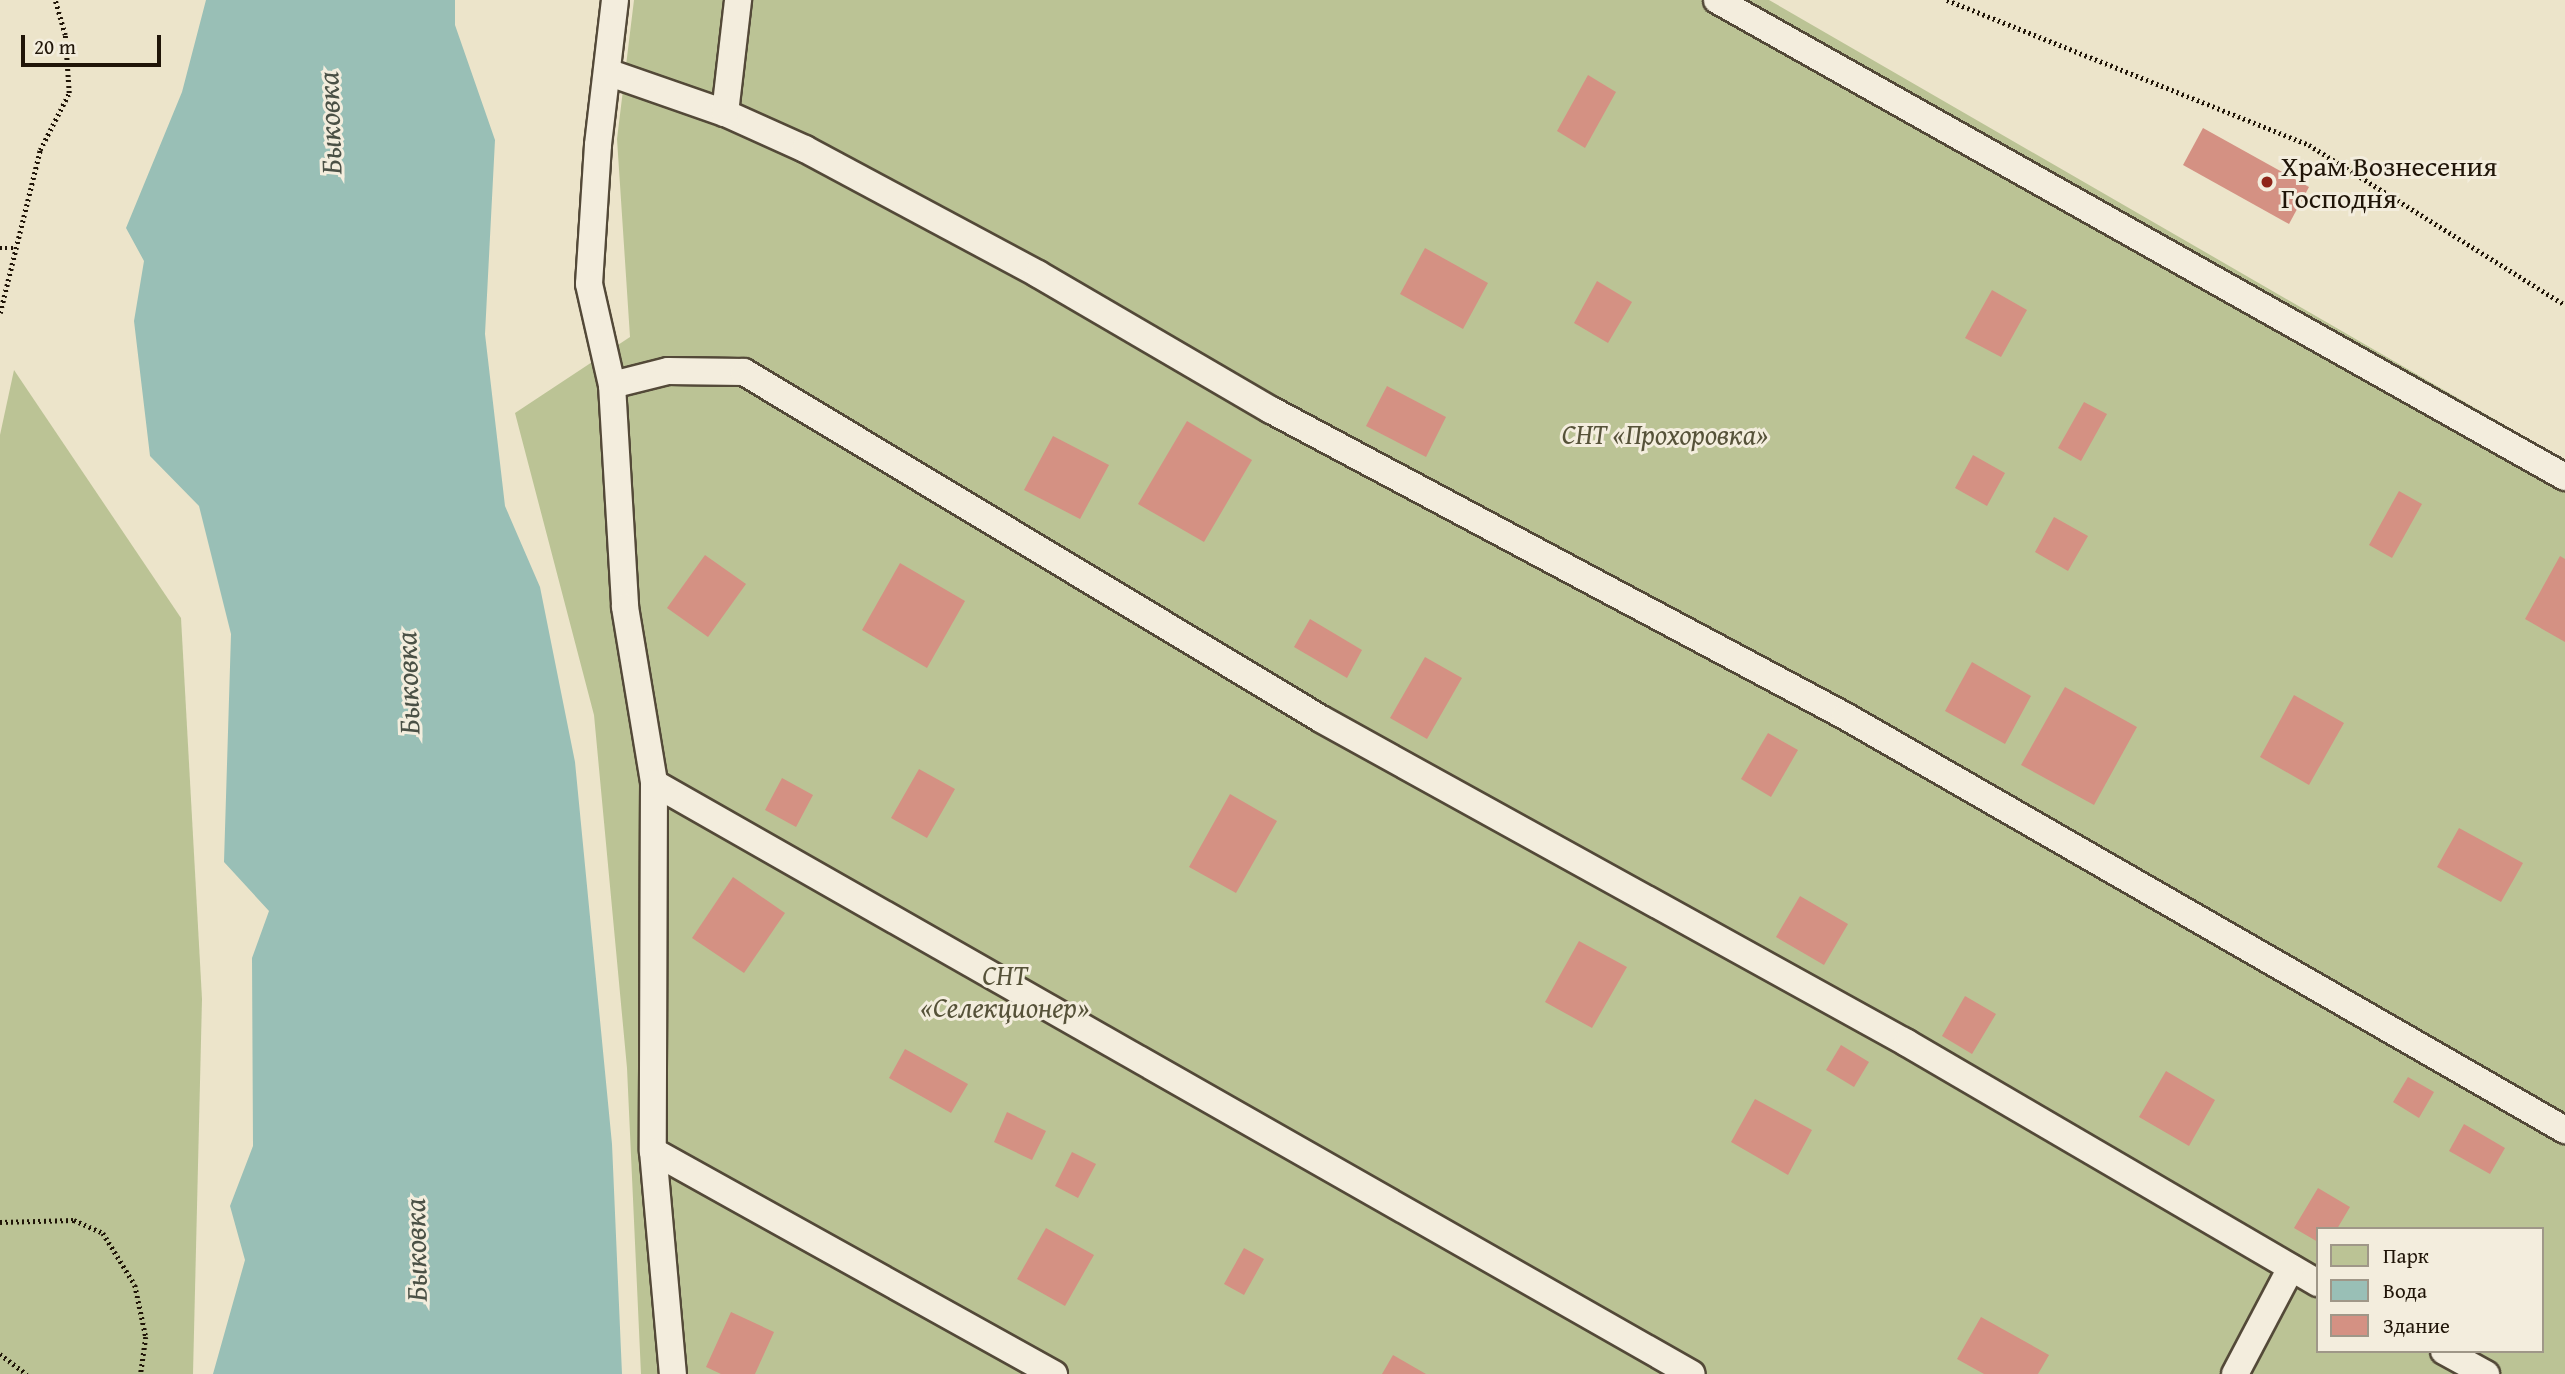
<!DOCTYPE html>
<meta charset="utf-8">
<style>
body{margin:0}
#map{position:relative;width:2565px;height:1374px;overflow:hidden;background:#ece4ca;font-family:"Gentium Book Plus",serif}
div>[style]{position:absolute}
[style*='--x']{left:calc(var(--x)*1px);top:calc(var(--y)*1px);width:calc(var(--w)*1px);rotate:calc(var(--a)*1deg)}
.green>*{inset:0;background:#bbc395}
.water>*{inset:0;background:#99bfb6}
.building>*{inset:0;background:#d49183}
.path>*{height:4.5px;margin-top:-2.25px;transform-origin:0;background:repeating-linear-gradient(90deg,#201508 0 2px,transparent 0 5.5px)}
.roads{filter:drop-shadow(2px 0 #534938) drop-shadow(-2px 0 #534938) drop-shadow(0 2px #534938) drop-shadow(0 -2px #534938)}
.lane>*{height:26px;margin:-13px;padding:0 13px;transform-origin:13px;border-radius:13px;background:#f3eddd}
.dots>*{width:19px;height:19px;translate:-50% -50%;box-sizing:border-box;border:4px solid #f3eddd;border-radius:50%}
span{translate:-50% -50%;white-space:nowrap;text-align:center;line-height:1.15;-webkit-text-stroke:6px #f3eddd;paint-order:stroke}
.poi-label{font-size:28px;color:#201508}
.left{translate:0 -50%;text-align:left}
.park-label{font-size:28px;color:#565239;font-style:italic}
.water-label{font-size:30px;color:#4a5045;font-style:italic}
.legend{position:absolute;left:2316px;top:1227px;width:228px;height:126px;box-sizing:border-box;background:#f3eddd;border:2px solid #9f9788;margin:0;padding:9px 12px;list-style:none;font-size:21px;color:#201508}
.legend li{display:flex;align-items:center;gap:14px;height:35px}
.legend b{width:35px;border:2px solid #9f9788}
.scale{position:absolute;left:21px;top:35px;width:140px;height:32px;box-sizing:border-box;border:4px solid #201508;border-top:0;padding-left:9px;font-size:21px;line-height:24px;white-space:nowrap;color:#201508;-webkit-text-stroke:5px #f3eddd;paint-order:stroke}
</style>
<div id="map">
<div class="green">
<i style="clip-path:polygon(evenodd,634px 0,1769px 0,2565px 460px,2565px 1374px,641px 1374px,627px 1068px,594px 715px,515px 413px,630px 337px,617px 139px,634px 0,2318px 1229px,2542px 1229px,2542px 1351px,2318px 1351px,2318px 1229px)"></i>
<i style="clip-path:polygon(14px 370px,181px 618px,202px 999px,193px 1374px,0 1374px,0 435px)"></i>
</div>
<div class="water">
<i style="clip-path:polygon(206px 0,455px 0,455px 25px,495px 140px,485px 334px,505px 506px,540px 587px,575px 762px,612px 1144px,622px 1374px,213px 1374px,245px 1260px,230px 1206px,253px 1146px,252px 958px,269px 911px,224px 862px,231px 634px,199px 506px,150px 456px,134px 321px,144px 261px,126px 228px,182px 92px)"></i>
</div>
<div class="building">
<i style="clip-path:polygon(1588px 75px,1616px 92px,1585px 148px,1557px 131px)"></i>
<i style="clip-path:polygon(2203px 128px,2309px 187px,2289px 224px,2183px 165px)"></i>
<i style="clip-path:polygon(1425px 248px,1488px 283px,1463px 329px,1400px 294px)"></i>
<i style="clip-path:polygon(1597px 281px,1632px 302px,1608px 343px,1574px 323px)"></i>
<i style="clip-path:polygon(1992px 290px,2027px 310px,2001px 357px,1965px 338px)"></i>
<i style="clip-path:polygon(1387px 386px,1446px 417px,1426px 457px,1366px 426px)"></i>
<i style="clip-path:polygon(2084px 402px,2107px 414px,2081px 461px,2058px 448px)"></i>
<i style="clip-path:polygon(1187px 421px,1252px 460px,1204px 542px,1138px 504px)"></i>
<i style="clip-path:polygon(1053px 436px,1109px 465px,1080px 519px,1024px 490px)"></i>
<i style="clip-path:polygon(1973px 455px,2005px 473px,1987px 506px,1955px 488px)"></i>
<i style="clip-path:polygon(2399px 491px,2422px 504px,2392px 558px,2369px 545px)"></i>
<i style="clip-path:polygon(2054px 517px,2088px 536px,2068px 571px,2035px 552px)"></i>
<i style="clip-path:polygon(705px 555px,746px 584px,708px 637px,667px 608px)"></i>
<i style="clip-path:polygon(2560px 556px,2565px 559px,2565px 642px,2525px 619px)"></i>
<i style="clip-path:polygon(900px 563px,965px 601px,927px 668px,862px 630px)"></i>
<i style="clip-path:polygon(1310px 619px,1362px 650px,1347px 678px,1294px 647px)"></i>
<i style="clip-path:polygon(1425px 657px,1462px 678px,1427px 739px,1390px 718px)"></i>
<i style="clip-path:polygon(1972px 662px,2031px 696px,2005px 744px,1945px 711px)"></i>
<i style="clip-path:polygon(2065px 687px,2137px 727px,2094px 805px,2021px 765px)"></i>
<i style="clip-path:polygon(2294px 695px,2344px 723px,2309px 785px,2260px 757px)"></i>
<i style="clip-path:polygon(1768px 733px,1798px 750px,1771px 797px,1741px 779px)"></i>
<i style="clip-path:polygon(919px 769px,955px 789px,927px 838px,891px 818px)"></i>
<i style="clip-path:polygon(782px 778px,813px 795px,796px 827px,765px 810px)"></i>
<i style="clip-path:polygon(1230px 794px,1277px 821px,1236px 893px,1189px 867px)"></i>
<i style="clip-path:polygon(2459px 828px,2523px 863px,2501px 902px,2437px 867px)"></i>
<i style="clip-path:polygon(733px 877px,785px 913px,744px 973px,692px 938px)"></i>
<i style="clip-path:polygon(1800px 896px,1848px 924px,1824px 965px,1776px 937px)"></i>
<i style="clip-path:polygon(1579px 941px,1627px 967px,1592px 1028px,1545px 1002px)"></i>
<i style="clip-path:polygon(1965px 996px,1996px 1014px,1972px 1054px,1942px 1036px)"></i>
<i style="clip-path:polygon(1841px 1045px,1869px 1062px,1854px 1087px,1826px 1070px)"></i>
<i style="clip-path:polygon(905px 1049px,968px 1084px,951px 1113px,889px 1078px)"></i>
<i style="clip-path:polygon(2166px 1071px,2215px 1100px,2189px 1146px,2139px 1117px)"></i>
<i style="clip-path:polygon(2408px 1077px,2434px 1092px,2419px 1118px,2393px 1102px)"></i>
<i style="clip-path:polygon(1755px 1099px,1812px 1130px,1788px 1175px,1731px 1142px)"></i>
<i style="clip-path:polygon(1007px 1112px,1046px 1131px,1032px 1160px,994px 1142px)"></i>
<i style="clip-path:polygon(2464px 1124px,2505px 1148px,2490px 1174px,2449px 1151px)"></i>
<i style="clip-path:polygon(1072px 1152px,1096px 1164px,1078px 1198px,1055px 1186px)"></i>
<i style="clip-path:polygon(2318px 1188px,2350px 1207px,2337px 1229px,2318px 1229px,2318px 1242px,2294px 1228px)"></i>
<i style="clip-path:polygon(1046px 1228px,1094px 1255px,1065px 1306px,1017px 1279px)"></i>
<i style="clip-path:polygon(1244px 1248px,1264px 1259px,1244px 1295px,1224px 1284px)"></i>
<i style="clip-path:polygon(731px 1312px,774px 1332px,755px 1374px,721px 1374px,706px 1367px)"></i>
<i style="clip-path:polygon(1981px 1317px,2049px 1355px,2038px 1374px,1984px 1374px,1957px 1359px)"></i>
<i style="clip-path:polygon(1393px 1355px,1426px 1374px,1382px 1374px)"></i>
</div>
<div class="path">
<i style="--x:1947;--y:0;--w:390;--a:21.8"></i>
<i style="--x:2309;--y:145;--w:302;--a:32"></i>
<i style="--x:0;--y:248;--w:14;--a:0"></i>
<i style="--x:0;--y:313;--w:168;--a:-76.2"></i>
<i style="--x:40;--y:150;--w:64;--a:-63"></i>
<i style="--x:69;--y:93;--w:58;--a:-93.9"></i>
<i style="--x:65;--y:35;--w:36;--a:-106"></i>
<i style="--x:0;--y:1222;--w:74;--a:-1.5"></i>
<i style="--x:74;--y:1220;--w:32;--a:24"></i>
<i style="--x:103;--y:1233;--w:61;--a:58.4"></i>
<i style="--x:135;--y:1285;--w:53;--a:78.1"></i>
<i style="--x:146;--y:1337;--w:37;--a:98"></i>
<i style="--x:0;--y:1354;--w:34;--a:37"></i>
</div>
<div class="roads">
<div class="lane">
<i style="--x:615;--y:0;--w:146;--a:96.7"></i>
<i style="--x:598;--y:145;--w:139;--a:93.7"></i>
<i style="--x:589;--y:284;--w:104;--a:77.2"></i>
<i style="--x:612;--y:385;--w:222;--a:86.6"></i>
<i style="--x:625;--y:607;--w:178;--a:80.6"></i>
<i style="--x:654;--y:783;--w:368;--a:90.2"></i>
<i style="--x:653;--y:1151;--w:224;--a:84.9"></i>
<i style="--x:1717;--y:0;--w:973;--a:29.36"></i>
<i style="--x:607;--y:72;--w:125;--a:19.2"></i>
<i style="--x:725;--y:113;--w:88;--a:24.2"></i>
<i style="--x:805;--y:149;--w:264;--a:28.2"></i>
<i style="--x:1038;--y:274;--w:270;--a:30.3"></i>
<i style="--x:1271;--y:410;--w:650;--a:28.06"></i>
<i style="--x:1845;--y:716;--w:831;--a:29.9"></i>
<i style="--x:725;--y:113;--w:114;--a:-83.4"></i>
<i style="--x:612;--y:385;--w:58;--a:-14"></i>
<i style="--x:668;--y:371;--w:76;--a:0.8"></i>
<i style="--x:744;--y:372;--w:673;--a:31.02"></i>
<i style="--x:1321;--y:719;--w:670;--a:28.94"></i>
<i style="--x:1907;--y:1043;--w:476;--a:30.3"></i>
<i style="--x:654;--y:783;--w:1194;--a:29.66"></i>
<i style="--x:653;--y:1151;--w:459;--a:29.1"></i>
<i style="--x:2444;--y:1351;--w:48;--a:28.7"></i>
<i style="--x:2235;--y:1374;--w:120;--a:-62.2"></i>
</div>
</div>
<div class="dots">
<i style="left:2267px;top:182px;background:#8f2418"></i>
</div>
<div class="poi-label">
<span class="left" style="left:2281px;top:182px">Храм Вознесения<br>Господня</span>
</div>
<div class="park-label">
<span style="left:1665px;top:434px">СНТ «Прохоровка»</span>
<span style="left:1005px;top:991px">СНТ<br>«Селекционер»</span>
</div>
<div class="water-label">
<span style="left:329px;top:123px;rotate:-92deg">Быковка</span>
<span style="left:407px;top:683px;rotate:-92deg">Быковка</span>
<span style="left:415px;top:1250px;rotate:-91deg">Быковка</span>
</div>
<ul class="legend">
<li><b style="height:19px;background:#bbc395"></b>Парк</li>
<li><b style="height:19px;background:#99bfb6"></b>Вода</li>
<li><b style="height:19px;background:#d49183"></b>Здание</li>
</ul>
<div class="scale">20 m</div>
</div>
